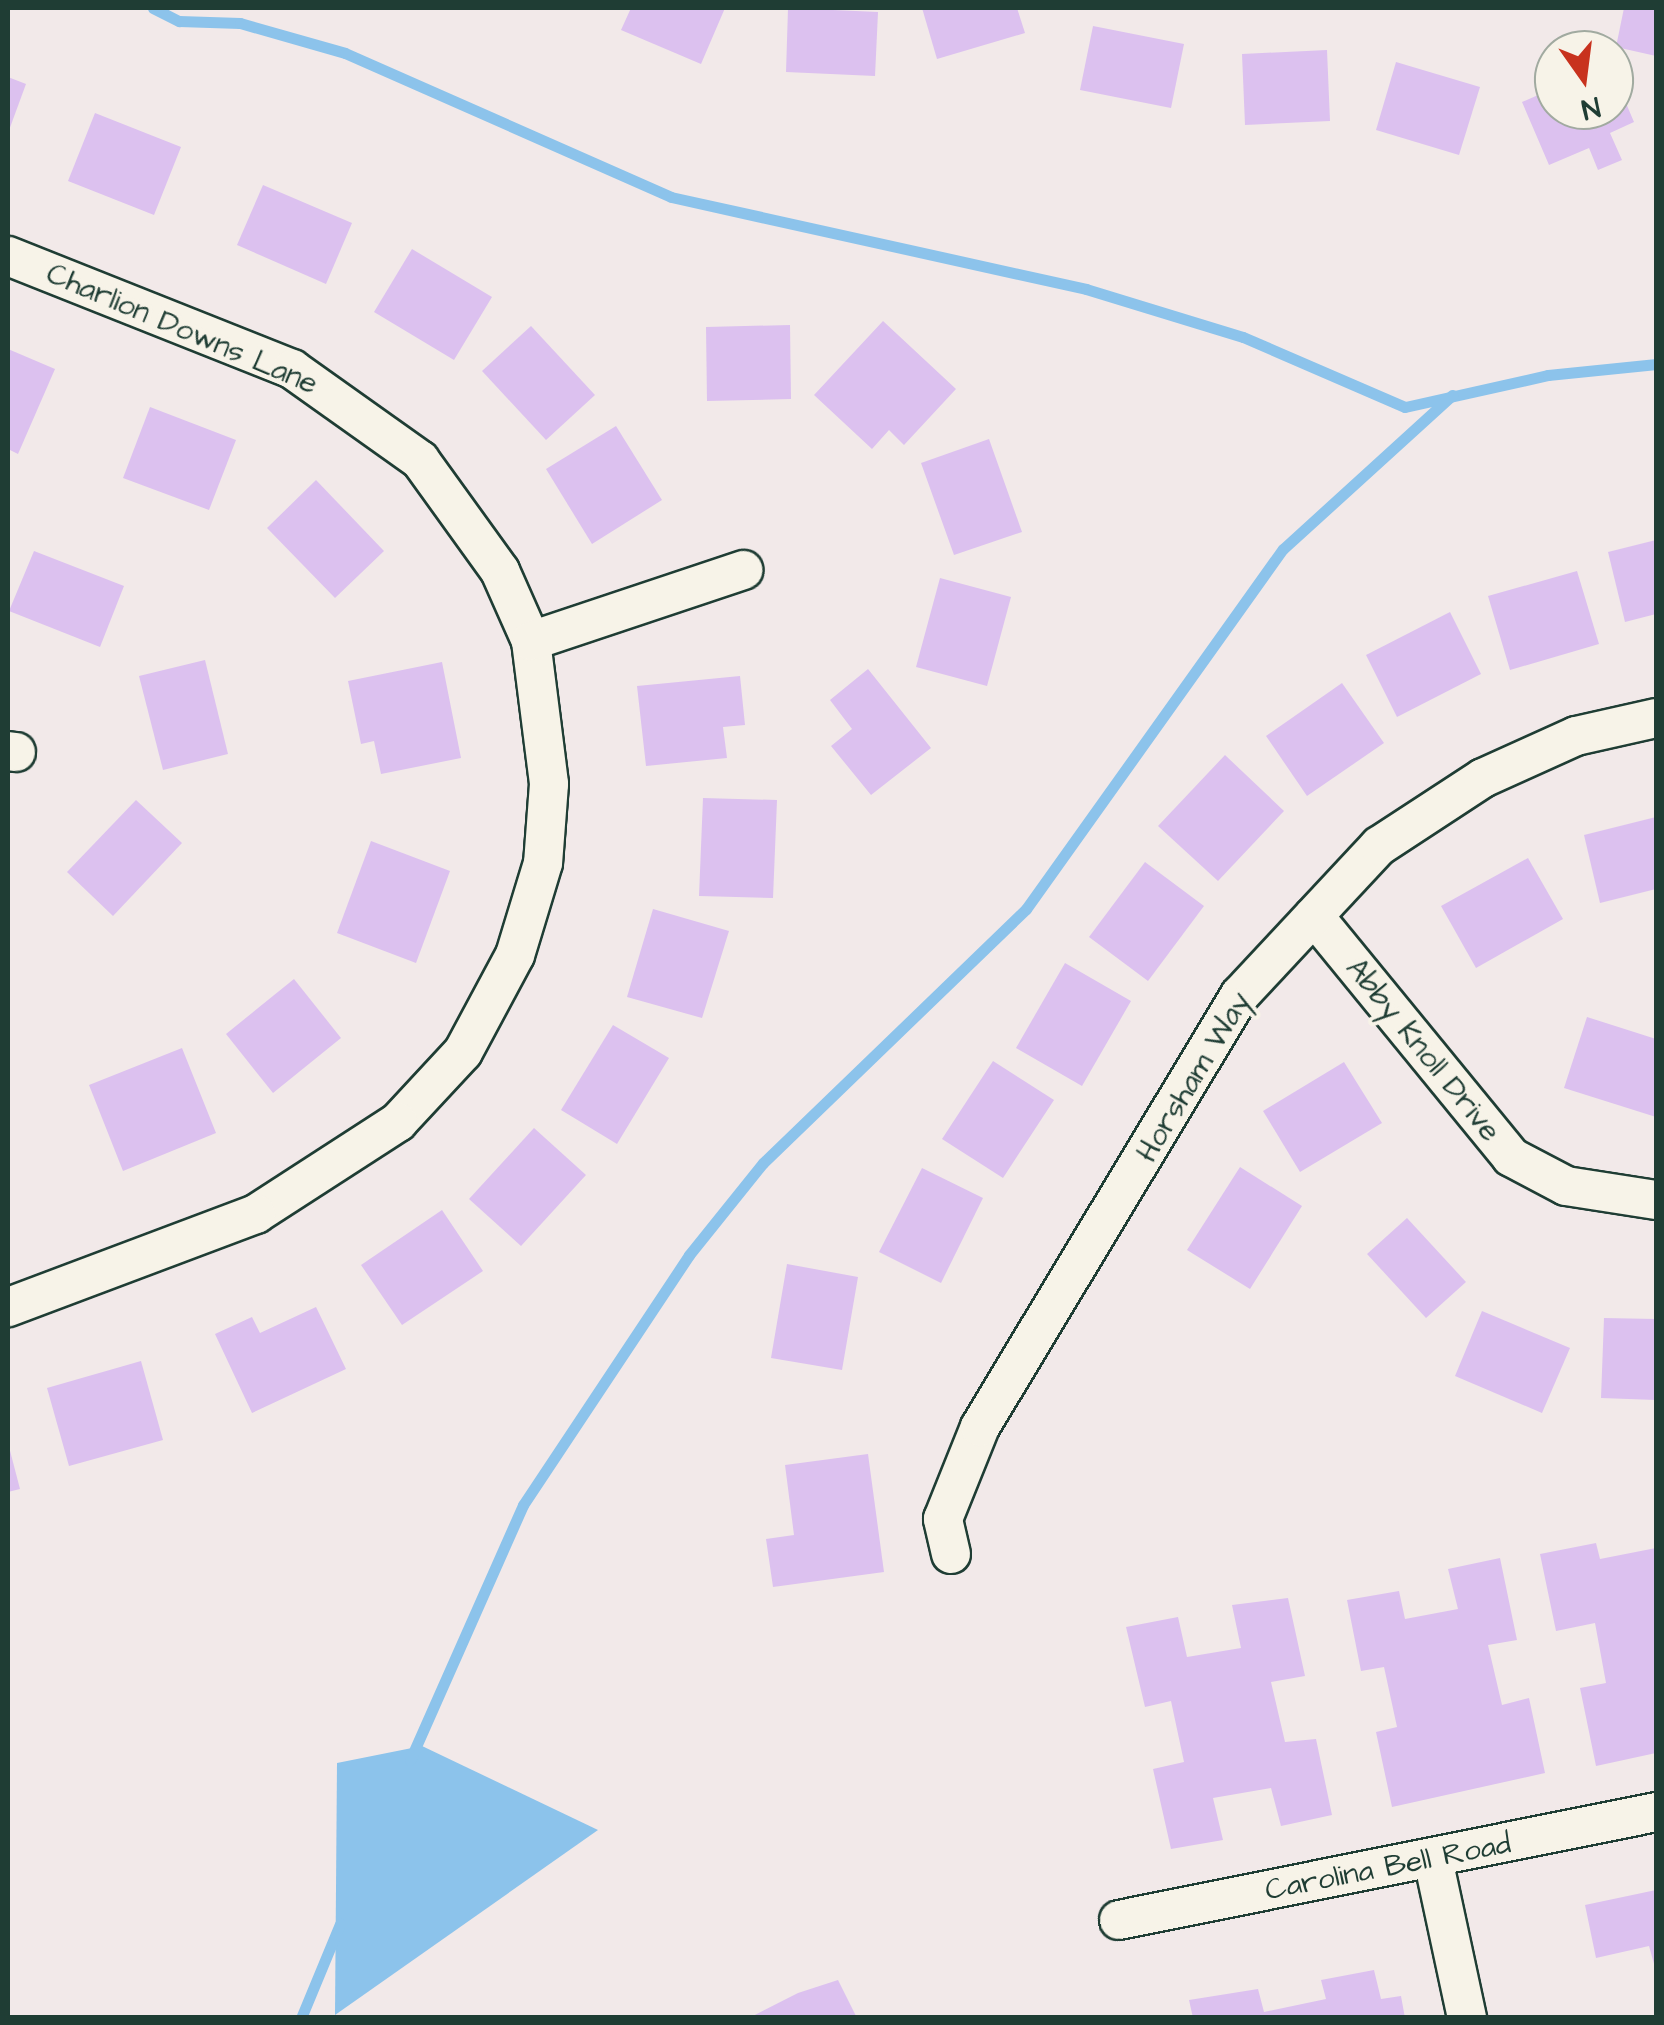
<!DOCTYPE html>
<style>
body{margin:0}
#map{position:relative;width:1664px;height:2025px;overflow:hidden;background:#f2e9e9;font-family:"Architects Daughter",sans-serif}
div>[style]{position:absolute}
[style*='--x']{left:calc(var(--x)*1px);top:calc(var(--y)*1px);width:calc(var(--w)*1px);rotate:calc(var(--a)*1deg)}
.water>*{inset:0;background:#8cc3eb}
.stream>*{height:11px;margin:-5.5px;padding:0 5.5px;transform-origin:5.5px;border-radius:5.5px;background:#8cc3eb}
.building>*{inset:0;background:#dcc1ef}
.roads{filter:drop-shadow(2px 0 #1f3d34) drop-shadow(-2px 0 #1f3d34) drop-shadow(0 2px #1f3d34) drop-shadow(0 -2px #1f3d34)}
.street>*{height:38px;margin:-19px;padding:0 19px;transform-origin:19px;border-radius:19px;background:#f7f3e8}
span{translate:-50% -50%;white-space:nowrap;text-align:center;line-height:1.15;-webkit-text-stroke:8px #f7f3e8;paint-order:stroke}
.street-label{font-size:30px;color:#1f3d34}
.frame{position:absolute;inset:0;border:10px solid #1f3d34;pointer-events:none}
.north{position:absolute;left:1534px;top:30px;width:100px;height:100px;box-sizing:border-box;background:#f7f3e8;border:2px solid #a1aaa0;border-radius:50%;rotate:166deg;font-size:28px;font-weight:700;line-height:40px;text-align:center;color:#1f3d34}
.north::after{content:'';display:block;margin:auto;width:35px;height:45px;background:#c8321e;clip-path:polygon(50% 0,100% 100%,50% 72%,0 100%)}
</style>
<div id="map">
<div class="water">
<i style="clip-path:polygon(422px 1746px,598px 1830px,335px 2015px,337px 1763px)"></i>
</div>
<div class="stream">
<i style="--x:153;--y:8;--w:29;--a:27"></i>
<i style="--x:179;--y:21;--w:61;--a:1.9"></i>
<i style="--x:240;--y:23;--w:109;--a:15.9"></i>
<i style="--x:345;--y:53;--w:356;--a:23.8"></i>
<i style="--x:671;--y:197;--w:425;--a:12.5"></i>
<i style="--x:1086;--y:289;--w:164;--a:17"></i>
<i style="--x:1243;--y:337;--w:176;--a:23.4"></i>
<i style="--x:1405;--y:407;--w:147;--a:-12.6"></i>
<i style="--x:1548;--y:375;--w:109;--a:-5.8"></i>
<i style="--x:410;--y:1760;--w:279;--a:-66.1"></i>
<i style="--x:523;--y:1505;--w:300;--a:-56.4"></i>
<i style="--x:689;--y:1255;--w:118;--a:-51.2"></i>
<i style="--x:763;--y:1163;--w:366;--a:-44"></i>
<i style="--x:1026;--y:909;--w:442;--a:-54.5"></i>
<i style="--x:1283;--y:549;--w:229;--a:-42.3"></i>
<i style="--x:301;--y:2018;--w:102;--a:-67.5"></i>
</div>
<div class="building">
<i style="clip-path:polygon(631px 8px,725px 8px,701px 64px,621px 30px)"></i>
<i style="clip-path:polygon(788px 8px,878px 12px,875px 76px,786px 72px)"></i>
<i style="clip-path:polygon(922px 8px,1017px 8px,1025px 33px,937px 59px)"></i>
<i style="clip-path:polygon(1624px 8px,1656px 8px,1656px 56px,1616px 47px)"></i>
<i style="clip-path:polygon(1093px 26px,1184px 44px,1171px 108px,1080px 90px)"></i>
<i style="clip-path:polygon(1327px 50px,1330px 121px,1245px 125px,1242px 54px)"></i>
<i style="clip-path:polygon(1396px 62px,1480px 87px,1459px 155px,1376px 130px)"></i>
<i style="clip-path:polygon(1614px 75px,1634px 122px,1610px 133px,1622px 160px,1598px 170px,1589px 148px,1549px 165px,1522px 102px,1554px 88px,1554px 110px,1614px 110px)"></i>
<i style="clip-path:polygon(8px 77px,26px 84px,8px 133px)"></i>
<i style="clip-path:polygon(95px 113px,181px 147px,154px 215px,68px 181px)"></i>
<i style="clip-path:polygon(263px 185px,352px 223px,326px 284px,237px 245px)"></i>
<i style="clip-path:polygon(412px 249px,492px 297px,454px 360px,374px 312px)"></i>
<i style="clip-path:polygon(883px 321px,956px 389px,904px 445px,889px 430px,872px 449px,814px 395px)"></i>
<i style="clip-path:polygon(790px 325px,791px 399px,707px 401px,706px 327px)"></i>
<i style="clip-path:polygon(531px 326px,595px 395px,546px 440px,482px 371px)"></i>
<i style="clip-path:polygon(8px 349px,55px 369px,18px 454px,8px 449px)"></i>
<i style="clip-path:polygon(150px 407px,236px 440px,209px 510px,123px 478px)"></i>
<i style="clip-path:polygon(616px 426px,662px 500px,592px 544px,546px 469px)"></i>
<i style="clip-path:polygon(989px 439px,1022px 532px,954px 555px,921px 463px)"></i>
<i style="clip-path:polygon(316px 480px,384px 551px,335px 598px,267px 528px)"></i>
<i style="clip-path:polygon(1656px 540px,1656px 614px,1625px 622px,1608px 552px)"></i>
<i style="clip-path:polygon(34px 551px,124px 586px,100px 647px,9px 611px)"></i>
<i style="clip-path:polygon(1577px 571px,1599px 644px,1510px 670px,1488px 596px)"></i>
<i style="clip-path:polygon(940px 578px,1011px 597px,987px 686px,916px 667px)"></i>
<i style="clip-path:polygon(1450px 612px,1481px 674px,1397px 717px,1366px 655px)"></i>
<i style="clip-path:polygon(205px 660px,228px 754px,163px 770px,139px 676px)"></i>
<i style="clip-path:polygon(442px 662px,461px 758px,381px 774px,374px 741px,361px 744px,348px 681px)"></i>
<i style="clip-path:polygon(868px 669px,931px 748px,871px 795px,831px 746px,852px 729px,830px 700px)"></i>
<i style="clip-path:polygon(740px 676px,745px 725px,723px 727px,727px 758px,646px 766px,637px 686px)"></i>
<i style="clip-path:polygon(1342px 683px,1384px 743px,1307px 796px,1266px 736px)"></i>
<i style="clip-path:polygon(1225px 755px,1284px 811px,1218px 881px,1158px 826px)"></i>
<i style="clip-path:polygon(703px 798px,777px 800px,773px 898px,699px 896px)"></i>
<i style="clip-path:polygon(136px 800px,182px 843px,113px 916px,67px 872px)"></i>
<i style="clip-path:polygon(1656px 817px,1656px 889px,1600px 903px,1584px 835px)"></i>
<i style="clip-path:polygon(371px 841px,450px 871px,416px 963px,337px 933px)"></i>
<i style="clip-path:polygon(1528px 858px,1563px 919px,1476px 968px,1441px 906px)"></i>
<i style="clip-path:polygon(1145px 862px,1204px 906px,1148px 981px,1089px 937px)"></i>
<i style="clip-path:polygon(653px 909px,729px 931px,702px 1018px,627px 997px)"></i>
<i style="clip-path:polygon(1065px 963px,1131px 1001px,1082px 1086px,1016px 1048px)"></i>
<i style="clip-path:polygon(294px 979px,341px 1038px,273px 1093px,226px 1034px)"></i>
<i style="clip-path:polygon(1587px 1017px,1656px 1039px,1656px 1117px,1564px 1088px)"></i>
<i style="clip-path:polygon(613px 1025px,669px 1058px,617px 1144px,561px 1110px)"></i>
<i style="clip-path:polygon(182px 1048px,216px 1133px,123px 1171px,89px 1085px)"></i>
<i style="clip-path:polygon(993px 1061px,1054px 1100px,1003px 1178px,942px 1139px)"></i>
<i style="clip-path:polygon(1344px 1062px,1382px 1123px,1300px 1172px,1263px 1111px)"></i>
<i style="clip-path:polygon(534px 1128px,586px 1175px,521px 1246px,469px 1199px)"></i>
<i style="clip-path:polygon(1240px 1167px,1302px 1206px,1250px 1289px,1187px 1250px)"></i>
<i style="clip-path:polygon(922px 1168px,983px 1198px,941px 1283px,879px 1252px)"></i>
<i style="clip-path:polygon(442px 1210px,483px 1271px,402px 1325px,361px 1265px)"></i>
<i style="clip-path:polygon(1407px 1218px,1466px 1282px,1426px 1318px,1367px 1254px)"></i>
<i style="clip-path:polygon(787px 1264px,858px 1277px,842px 1370px,771px 1358px)"></i>
<i style="clip-path:polygon(316px 1307px,346px 1369px,252px 1413px,215px 1334px,252px 1317px,260px 1333px)"></i>
<i style="clip-path:polygon(1482px 1311px,1570px 1348px,1542px 1413px,1455px 1376px)"></i>
<i style="clip-path:polygon(1604px 1318px,1656px 1319px,1656px 1400px,1601px 1398px)"></i>
<i style="clip-path:polygon(141px 1361px,163px 1440px,69px 1466px,47px 1388px)"></i>
<i style="clip-path:polygon(8px 1443px,20px 1489px,8px 1492px)"></i>
<i style="clip-path:polygon(868px 1454px,884px 1572px,773px 1587px,766px 1539px,794px 1535px,785px 1465px)"></i>
<i style="clip-path:polygon(1596px 1543px,1600px 1559px,1656px 1548px,1656px 1753px,1596px 1766px,1580px 1688px,1606px 1683px,1595px 1623px,1556px 1631px,1540px 1554px)"></i>
<i style="clip-path:polygon(1500px 1558px,1517px 1640px,1488px 1645px,1502px 1705px,1529px 1698px,1545px 1773px,1392px 1807px,1376px 1732px,1397px 1727px,1384px 1667px,1361px 1671px,1347px 1600px,1399px 1591px,1405px 1619px,1458px 1609px,1448px 1569px)"></i>
<i style="clip-path:polygon(1288px 1598px,1305px 1676px,1271px 1682px,1285px 1742px,1316px 1739px,1332px 1815px,1281px 1826px,1271px 1788px,1213px 1798px,1223px 1840px,1171px 1849px,1153px 1769px,1184px 1762px,1171px 1701px,1145px 1707px,1126px 1627px,1178px 1617px,1187px 1657px,1241px 1648px,1232px 1605px)"></i>
<i style="clip-path:polygon(1656px 1890px,1656px 1971px,1649px 1946px,1596px 1958px,1585px 1905px)"></i>
<i style="clip-path:polygon(1374px 1970px,1381px 1999px,1401px 1996px,1405px 2018px,1193px 2018px,1189px 2000px,1258px 1989px,1264px 2012px,1326px 1999px,1321px 1980px)"></i>
<i style="clip-path:polygon(838px 1980px,857px 2018px,749px 2018px,798px 1993px)"></i>
</div>
<div class="roads">
<div class="street">
<i style="--x:8;--y:256;--w:306;--a:21.7"></i>
<i style="--x:292;--y:369;--w:157;--a:35.4"></i>
<i style="--x:420;--y:460;--w:137;--a:54.2"></i>
<i style="--x:500;--y:571;--w:77;--a:66.1"></i>
<i style="--x:531;--y:641;--w:144;--a:82.8"></i>
<i style="--x:549;--y:784;--w:79;--a:94.3"></i>
<i style="--x:543;--y:863;--w:96;--a:106.9"></i>
<i style="--x:515;--y:955;--w:110;--a:118.2"></i>
<i style="--x:463;--y:1052;--w:96;--a:132.9"></i>
<i style="--x:398;--y:1122;--w:169;--a:147.1"></i>
<i style="--x:256;--y:1214;--w:265;--a:159.4"></i>
<i style="--x:531;--y:641;--w:224;--a:-18.5"></i>
<i style="--x:8;--y:751;--w:8;--a:7"></i>
<i style="--x:1314;--y:916;--w:311;--a:50.7"></i>
<i style="--x:1511;--y:1157;--w:62;--a:27.8"></i>
<i style="--x:1566;--y:1186;--w:91;--a:8.8"></i>
<i style="--x:951;--y:1554;--w:36;--a:-103"></i>
<i style="--x:943;--y:1519;--w:99;--a:-68.1"></i>
<i style="--x:980;--y:1427;--w:504;--a:-58.96"></i>
<i style="--x:1240;--y:995;--w:204;--a:-47"></i>
<i style="--x:1379;--y:846;--w:124;--a:-33.2"></i>
<i style="--x:1483;--y:778;--w:102;--a:-24.3"></i>
<i style="--x:1576;--y:736;--w:82;--a:-12.7"></i>
<i style="--x:1433;--y:1859;--w:163;--a:77.9"></i>
<i style="--x:1119;--y:1920;--w:548;--a:-11.37"></i>
</div>
</div>
<div class="street-label">
<span style="left:182px;top:329px;rotate:23deg">Charlion Downs Lane</span>
<span style="left:1423px;top:1050px;rotate:51deg">Abby Knoll Drive</span>
<span style="left:1194px;top:1077px;rotate:-59deg">Horsham Way</span>
<span style="left:1388px;top:1867px;rotate:-11deg">Carolina Bell Road</span>
</div>
<div class="frame"></div>
<div class="north">N</div>
</div>
